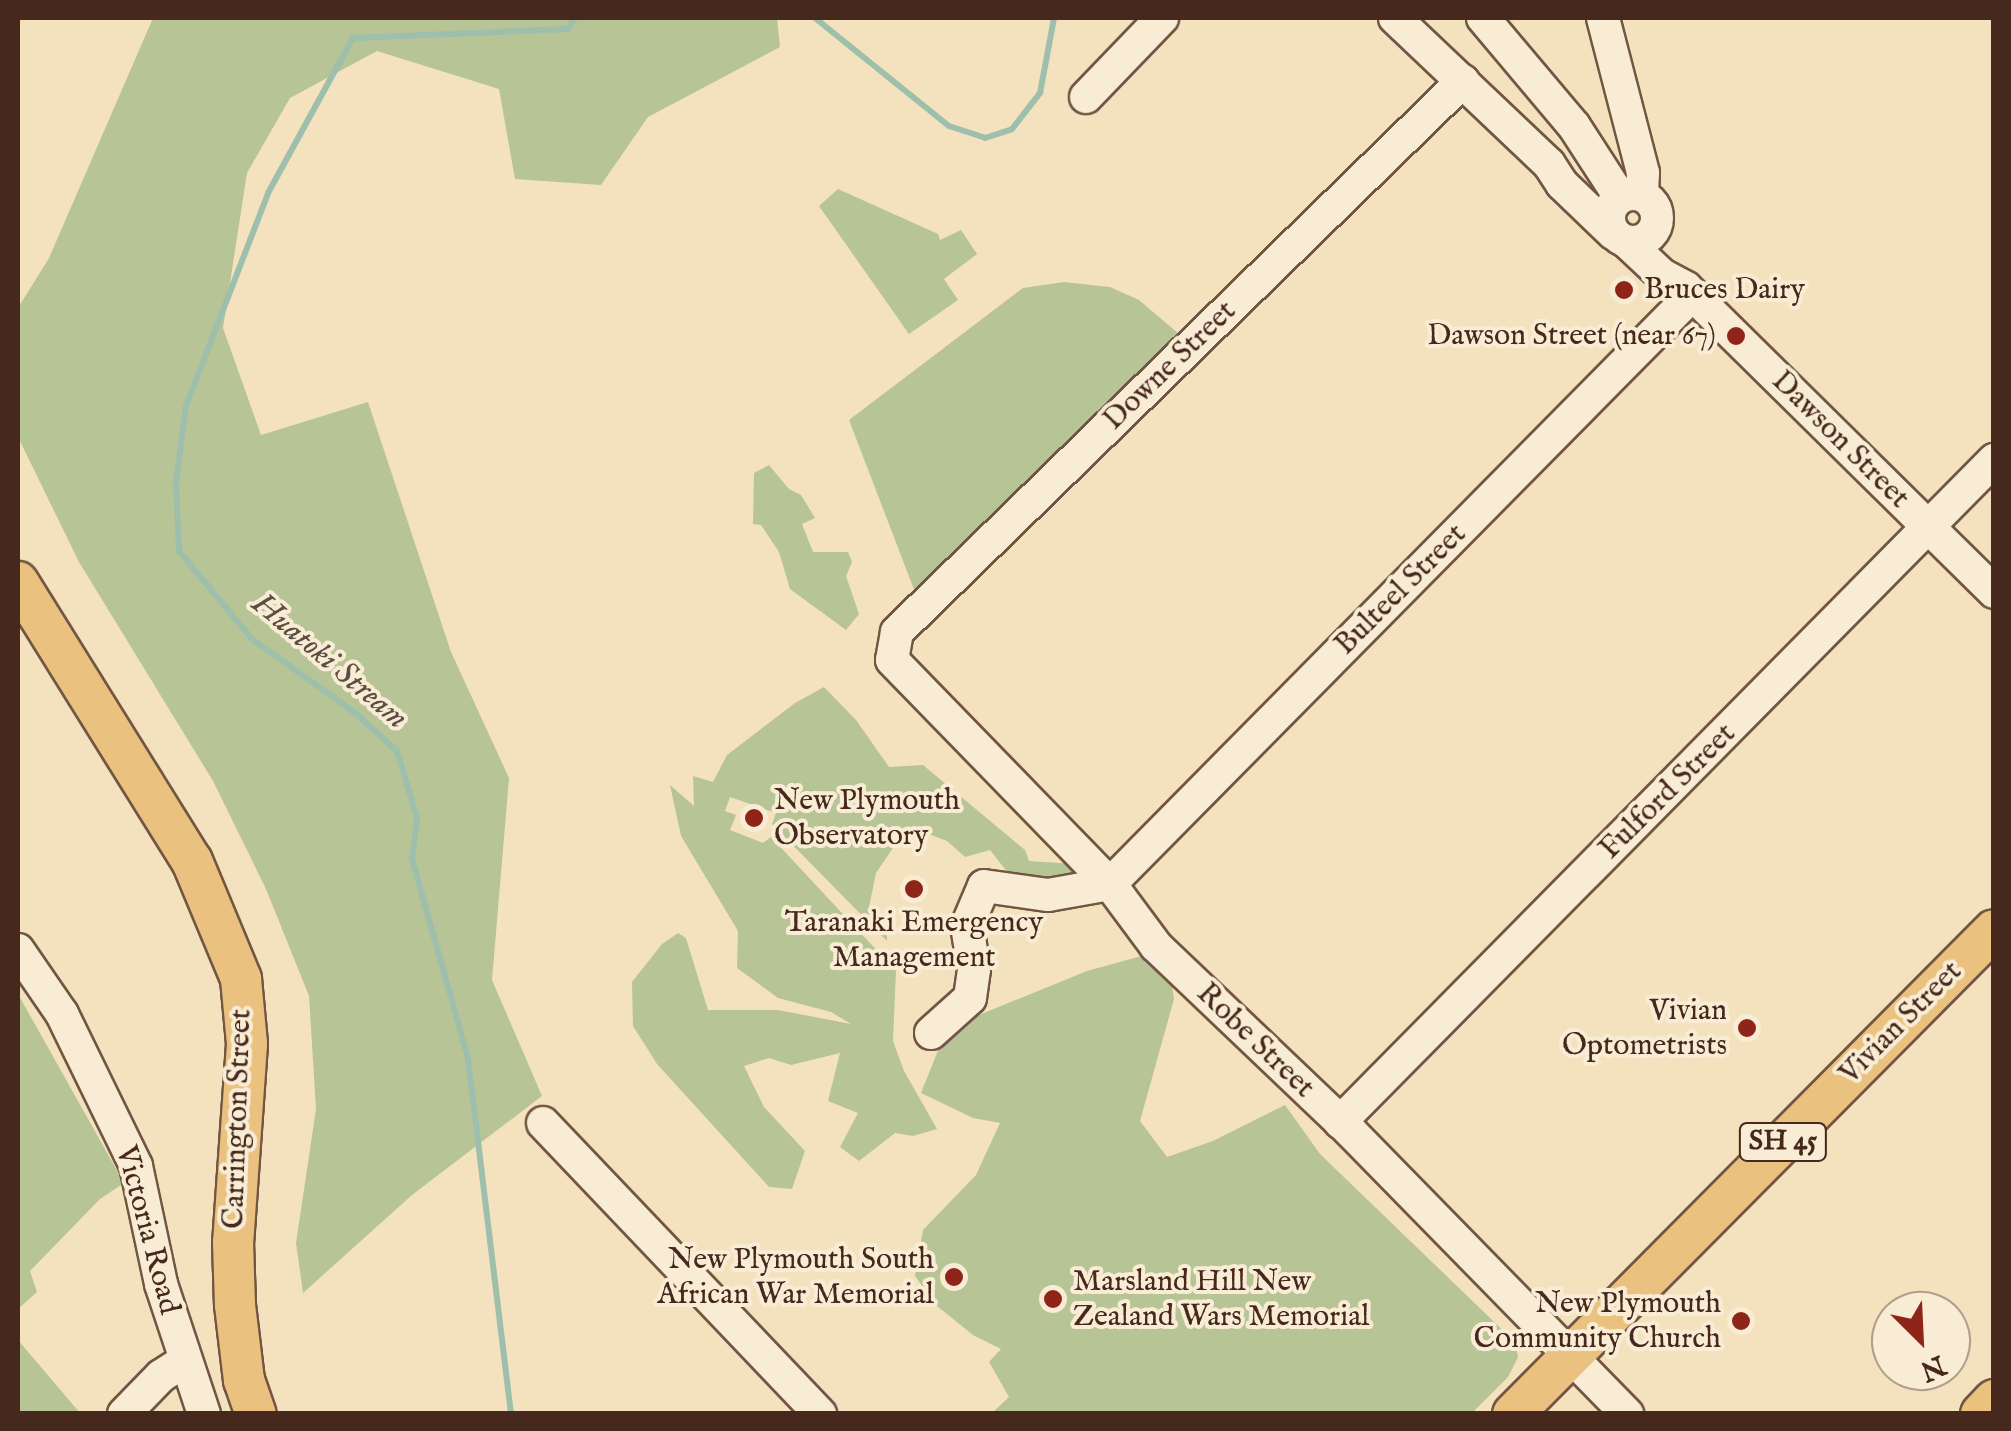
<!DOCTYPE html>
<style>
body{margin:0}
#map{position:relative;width:2011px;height:1431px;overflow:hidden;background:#f4e2be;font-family:"IM FELL English",serif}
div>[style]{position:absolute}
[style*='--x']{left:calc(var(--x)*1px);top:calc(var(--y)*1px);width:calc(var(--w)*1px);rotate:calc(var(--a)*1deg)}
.green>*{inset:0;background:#b7c495}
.stream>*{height:6px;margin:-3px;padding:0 3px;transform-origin:3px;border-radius:3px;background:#9dbfab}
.roads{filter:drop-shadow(2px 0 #725644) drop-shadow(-2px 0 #725644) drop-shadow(0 2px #725644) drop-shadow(0 -2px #725644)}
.minor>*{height:32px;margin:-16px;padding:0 16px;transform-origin:16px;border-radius:16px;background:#f8ecd5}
.minor>.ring{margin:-16px;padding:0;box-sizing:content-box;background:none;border:32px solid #f8ecd5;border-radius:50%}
.major>*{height:40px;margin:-20px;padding:0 20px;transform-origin:20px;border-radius:20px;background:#eac17f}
.dots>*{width:28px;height:28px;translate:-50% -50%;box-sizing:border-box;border:5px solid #f8ecd5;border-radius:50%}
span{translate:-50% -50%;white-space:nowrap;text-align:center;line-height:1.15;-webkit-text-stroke:8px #f8ecd5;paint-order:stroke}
.shield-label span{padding:2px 8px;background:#f8ecd5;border:2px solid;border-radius:8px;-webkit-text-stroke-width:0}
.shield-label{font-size:28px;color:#46281c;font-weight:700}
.poi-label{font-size:30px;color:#46281c}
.left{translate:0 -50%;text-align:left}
.right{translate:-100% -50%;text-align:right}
.street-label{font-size:30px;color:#46281c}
.water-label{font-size:32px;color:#5c4e40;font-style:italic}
.frame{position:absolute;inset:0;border:20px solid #46281c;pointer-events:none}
.north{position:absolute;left:1871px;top:1291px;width:100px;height:100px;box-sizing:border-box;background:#f8ecd5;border:2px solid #b19e8b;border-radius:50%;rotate:156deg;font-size:28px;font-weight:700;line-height:40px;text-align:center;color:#46281c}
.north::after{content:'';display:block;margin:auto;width:35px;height:45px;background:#8f2418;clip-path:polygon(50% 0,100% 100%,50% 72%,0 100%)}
</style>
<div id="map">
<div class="green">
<i style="clip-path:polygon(153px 18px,777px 18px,780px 47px,648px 117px,601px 185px,515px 179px,499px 89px,377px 51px,290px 98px,247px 173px,223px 328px,261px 435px,368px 402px,451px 652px,509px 778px,492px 980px,542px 1096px,412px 1195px,303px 1293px,296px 1243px,316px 1109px,309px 996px,266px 889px,213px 781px,79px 562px,18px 437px,18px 308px,49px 258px)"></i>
<i style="clip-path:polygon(838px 189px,938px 234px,940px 240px,961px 230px,977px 254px,944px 279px,958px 300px,909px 334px,819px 206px)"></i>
<i style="clip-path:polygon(1064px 282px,1110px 287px,1139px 300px,1179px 334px,915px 592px,849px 420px,1023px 288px)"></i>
<i style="clip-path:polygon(769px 465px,789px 489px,801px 495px,815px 518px,802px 524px,813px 552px,848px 552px,852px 562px,846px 576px,859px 614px,846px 630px,790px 589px,779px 552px,761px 525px,753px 524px,754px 473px)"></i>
<i style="clip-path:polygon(824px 687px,856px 720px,889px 767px,923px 765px,1025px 850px,1029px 861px,1075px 864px,1081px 877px,1072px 887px,1012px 878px,990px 850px,965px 857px,947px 841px,913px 828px,892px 831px,893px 848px,876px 873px,869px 907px,887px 928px,887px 941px,772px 824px,776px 813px,730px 797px,725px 811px,736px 815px,730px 830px,763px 843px,771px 837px,896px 971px,893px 1041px,904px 1071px,937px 1129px,913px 1136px,895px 1133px,859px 1161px,840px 1147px,858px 1113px,828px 1101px,840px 1053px,791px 1065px,769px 1058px,744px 1066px,764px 1107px,805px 1151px,792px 1189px,769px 1187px,657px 1064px,633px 1026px,632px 982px,662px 944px,678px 933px,686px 938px,708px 1010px,778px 1010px,851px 1024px,831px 1012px,778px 998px,737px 968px,738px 931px,681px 836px,670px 785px,694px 806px,693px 776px,713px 782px,727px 755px,795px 703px)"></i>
<i style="clip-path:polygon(1156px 952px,1169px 968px,1174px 999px,1140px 1121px,1167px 1157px,1213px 1141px,1285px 1105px,1320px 1154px,1515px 1342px,1518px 1357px,1508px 1377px,1472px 1413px,992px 1413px,1009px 1397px,989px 1362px,1001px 1349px,973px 1335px,937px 1306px,915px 1276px,923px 1230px,976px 1175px,1000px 1123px,973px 1118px,921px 1093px,947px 1028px,1087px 971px)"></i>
<i style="clip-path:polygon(18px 994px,124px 1183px,100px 1199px,30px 1271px,37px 1292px,18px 1309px)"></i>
<i style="clip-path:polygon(18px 1340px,80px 1413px,18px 1413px)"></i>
</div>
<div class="stream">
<i style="--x:815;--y:18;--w:172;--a:38.9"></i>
<i style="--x:949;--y:126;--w:38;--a:18"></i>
<i style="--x:985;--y:138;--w:28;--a:-18"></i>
<i style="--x:1012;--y:129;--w:46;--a:-52.1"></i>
<i style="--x:1040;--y:93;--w:76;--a:-79.4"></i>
<i style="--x:511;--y:1414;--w:359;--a:-96.9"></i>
<i style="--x:468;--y:1058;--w:207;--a:-105.7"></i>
<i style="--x:412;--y:859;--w:41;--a:-83"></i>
<i style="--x:417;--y:818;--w:70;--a:-106.6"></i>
<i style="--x:397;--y:751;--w:58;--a:-137.8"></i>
<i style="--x:354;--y:712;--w:125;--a:-144.4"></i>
<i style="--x:252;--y:639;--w:114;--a:-129.7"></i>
<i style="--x:179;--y:551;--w:69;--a:-92.5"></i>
<i style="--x:176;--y:482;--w:77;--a:-82.5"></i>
<i style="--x:186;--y:406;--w:228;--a:-68.9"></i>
<i style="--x:268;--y:193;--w:177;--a:-61.3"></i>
<i style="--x:353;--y:38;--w:215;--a:-2.4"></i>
<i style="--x:568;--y:29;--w:13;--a:-58"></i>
</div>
<div class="roads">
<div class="minor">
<i style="--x:1395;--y:18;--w:212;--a:43.5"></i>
<i style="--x:1549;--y:164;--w:24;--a:57"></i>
<i style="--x:1562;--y:184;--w:71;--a:43.9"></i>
<i style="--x:1483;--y:18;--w:141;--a:49.9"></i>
<i style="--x:1574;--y:126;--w:85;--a:57.1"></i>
<i style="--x:1603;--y:18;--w:160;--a:75.5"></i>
<i style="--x:1643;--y:173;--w:22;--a:93"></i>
<i style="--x:1463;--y:81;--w:790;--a:135.77"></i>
<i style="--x:897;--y:632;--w:28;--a:100"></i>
<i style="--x:892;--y:660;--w:313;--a:45.8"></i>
<i style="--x:1110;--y:884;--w:77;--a:53.4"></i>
<i style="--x:1156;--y:946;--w:269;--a:43.6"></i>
<i style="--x:1351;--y:1132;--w:395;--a:45.6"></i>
<i style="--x:1086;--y:97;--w:110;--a:-46.1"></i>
<i class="ring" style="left:1609px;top:194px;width:16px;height:16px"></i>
<i style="--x:1627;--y:242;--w:48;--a:43.3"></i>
<i style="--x:1662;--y:275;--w:27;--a:28"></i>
<i style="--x:1686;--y:288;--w:433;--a:44.6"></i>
<i style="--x:18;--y:950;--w:78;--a:55.5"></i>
<i style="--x:62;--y:1014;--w:169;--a:64"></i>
<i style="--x:136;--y:1166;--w:121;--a:78"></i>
<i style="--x:161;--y:1284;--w:137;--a:71.7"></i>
<i style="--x:931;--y:1033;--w:52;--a:-41.9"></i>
<i style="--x:970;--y:998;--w:29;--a:-82"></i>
<i style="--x:974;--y:969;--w:44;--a:-99.2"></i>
<i style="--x:967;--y:926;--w:43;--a:-67"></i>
<i style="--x:984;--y:886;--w:65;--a:8"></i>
<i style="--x:1048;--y:895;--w:63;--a:-10.1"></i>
<i style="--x:1110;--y:884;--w:828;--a:-45.34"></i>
<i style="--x:1340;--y:1122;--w:931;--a:-45.35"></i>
<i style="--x:543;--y:1123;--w:402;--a:46.4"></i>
<i style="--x:124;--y:1414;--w:53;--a:-45.8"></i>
<i style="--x:161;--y:1376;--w:27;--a:-33"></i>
</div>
<div class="major">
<i style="--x:18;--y:582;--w:329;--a:58.1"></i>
<i style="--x:192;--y:861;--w:128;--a:67.4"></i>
<i style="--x:241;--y:979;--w:65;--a:84.7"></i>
<i style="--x:247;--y:1044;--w:198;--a:94"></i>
<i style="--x:233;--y:1242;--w:63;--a:88.2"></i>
<i style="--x:235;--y:1305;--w:76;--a:83.2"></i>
<i style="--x:244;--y:1380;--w:36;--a:71"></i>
<i style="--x:1513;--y:1414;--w:682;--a:-45.18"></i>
<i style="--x:1981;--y:1414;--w:19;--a:-47"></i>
</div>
</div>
<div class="dots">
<i style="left:1624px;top:290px;background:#8f2418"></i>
<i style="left:1736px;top:336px;background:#8f2418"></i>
<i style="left:754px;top:818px;background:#8f2418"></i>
<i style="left:914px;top:889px;background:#8f2418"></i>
<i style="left:1747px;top:1028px;background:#8f2418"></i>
<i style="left:954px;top:1277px;background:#8f2418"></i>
<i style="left:1053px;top:1299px;background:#8f2418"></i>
<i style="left:1741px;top:1321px;background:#8f2418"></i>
</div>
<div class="shield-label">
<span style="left:1783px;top:1142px">SH 45</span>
</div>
<div class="poi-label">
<span class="left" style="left:1644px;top:290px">Bruces Dairy</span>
<span class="right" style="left:1716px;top:336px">Dawson Street (near 67)</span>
<span class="left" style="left:774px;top:818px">New Plymouth<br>Observatory</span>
<span style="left:914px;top:940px">Taranaki Emergency<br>Management</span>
<span class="right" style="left:1727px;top:1028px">Vivian<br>Optometrists</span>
<span class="right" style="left:934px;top:1277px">New Plymouth South<br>African War Memorial</span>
<span class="left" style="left:1073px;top:1299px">Marsland Hill New<br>Zealand Wars Memorial</span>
<span class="right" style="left:1721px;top:1321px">New Plymouth<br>Community Church</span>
</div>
<div class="street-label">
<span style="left:1170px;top:366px;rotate:-44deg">Downe Street</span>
<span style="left:1840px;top:440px;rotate:45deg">Dawson Street</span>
<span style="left:1401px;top:590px;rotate:-45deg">Bulteel Street</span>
<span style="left:1668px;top:792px;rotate:-45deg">Fulford Street</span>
<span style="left:1901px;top:1023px;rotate:-45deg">Vivian Street</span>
<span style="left:1255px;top:1041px;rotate:44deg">Robe Street</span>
<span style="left:238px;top:1119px;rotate:-88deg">Carrington Street</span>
<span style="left:147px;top:1230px;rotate:75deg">Victoria Road</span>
</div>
<div class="water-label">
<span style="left:329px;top:662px;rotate:40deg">Huatoki Stream</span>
</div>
<div class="frame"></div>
<div class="north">N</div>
</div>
